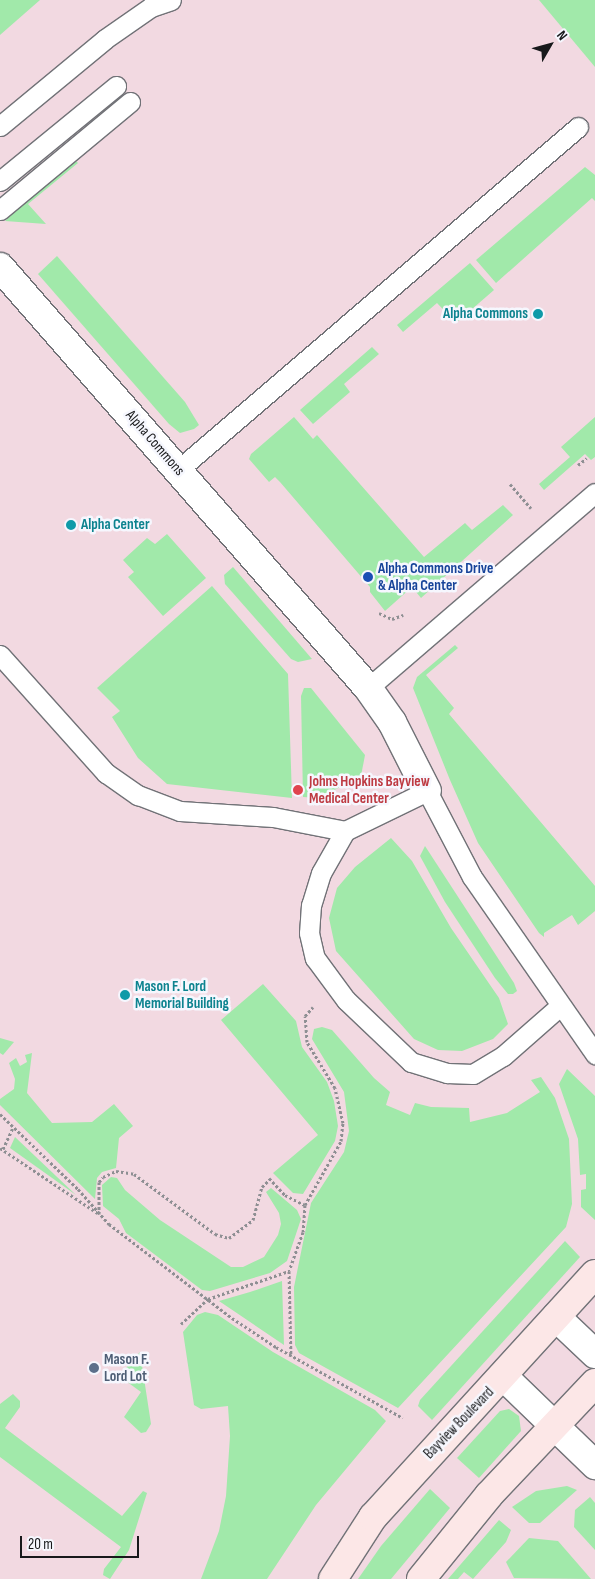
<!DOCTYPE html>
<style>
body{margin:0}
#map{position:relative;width:595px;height:1579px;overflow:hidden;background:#e9eaf0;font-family:"Sofia Sans Condensed",sans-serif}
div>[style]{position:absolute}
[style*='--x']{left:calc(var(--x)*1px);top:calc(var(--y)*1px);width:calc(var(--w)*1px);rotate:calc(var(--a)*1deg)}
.medical>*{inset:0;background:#f2d9e1}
.green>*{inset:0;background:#a1e9aa}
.path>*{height:3px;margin-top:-1.5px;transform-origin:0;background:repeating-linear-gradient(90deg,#8e8f93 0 2.5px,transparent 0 5px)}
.roads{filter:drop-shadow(1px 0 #717277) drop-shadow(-1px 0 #717277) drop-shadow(0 1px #717277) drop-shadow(0 -1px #717277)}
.lane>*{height:19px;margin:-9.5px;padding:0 9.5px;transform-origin:9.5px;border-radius:9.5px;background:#fff}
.street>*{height:28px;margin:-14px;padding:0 14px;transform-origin:14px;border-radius:14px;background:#fff}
.secondary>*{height:28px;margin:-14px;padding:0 14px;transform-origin:14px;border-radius:14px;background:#fce7e7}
.dots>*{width:14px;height:14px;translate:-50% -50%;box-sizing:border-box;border:2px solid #f6f7fe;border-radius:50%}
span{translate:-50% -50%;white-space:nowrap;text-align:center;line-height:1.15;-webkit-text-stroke:5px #f6f7fe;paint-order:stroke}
.culture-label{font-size:15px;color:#0d838f;font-weight:700}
.right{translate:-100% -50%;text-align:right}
.left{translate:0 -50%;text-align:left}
.street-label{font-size:15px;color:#18191b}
.transit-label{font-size:15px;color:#164399;font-weight:700}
.health-label{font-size:15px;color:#be3a42;font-weight:700}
.service-label{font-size:15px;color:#4e5e75;font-weight:700}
.north{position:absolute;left:525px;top:20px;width:50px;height:50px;-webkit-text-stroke:4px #f6f7fe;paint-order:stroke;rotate:52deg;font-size:14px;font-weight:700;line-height:20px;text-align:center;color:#18191b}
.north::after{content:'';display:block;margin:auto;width:18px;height:22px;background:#18191b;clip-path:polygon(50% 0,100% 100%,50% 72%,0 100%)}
.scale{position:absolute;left:20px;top:1536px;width:119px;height:22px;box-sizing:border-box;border:2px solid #18191b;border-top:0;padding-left:6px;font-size:15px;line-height:18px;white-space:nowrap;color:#18191b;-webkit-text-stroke:4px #f6f7fe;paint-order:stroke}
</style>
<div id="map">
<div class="medical">
<i style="clip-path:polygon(0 0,595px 0,595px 1579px,0 1579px)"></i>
</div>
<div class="green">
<i style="clip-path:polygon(0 0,40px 0,0 35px)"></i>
<i style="clip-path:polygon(539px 0,595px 0,595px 67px)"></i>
<i style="clip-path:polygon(74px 159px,78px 163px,28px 204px,46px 224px,5px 221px,25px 200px)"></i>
<i style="clip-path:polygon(585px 167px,595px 175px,595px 201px,592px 198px,496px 283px,476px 260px)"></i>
<i style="clip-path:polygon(57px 256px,185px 402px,199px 425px,194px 429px,180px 433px,169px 424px,38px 274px)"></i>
<i style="clip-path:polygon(470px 263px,494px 290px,456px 323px,437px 303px,403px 332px,397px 325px)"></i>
<i style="clip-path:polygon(372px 347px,379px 354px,344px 384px,350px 392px,313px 424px,300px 410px)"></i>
<i style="clip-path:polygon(294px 417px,313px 439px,317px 435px,424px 557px,465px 523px,472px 530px,503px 505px,513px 515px,421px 598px,412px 587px,385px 611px,370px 592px,370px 587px,280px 482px,275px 477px,269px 482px,249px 459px,251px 454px)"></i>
<i style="clip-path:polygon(595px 417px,595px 457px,591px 460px,585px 454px,544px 490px,539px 484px,570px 457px,561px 447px)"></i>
<i style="clip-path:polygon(167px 534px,206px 578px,163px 616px,128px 577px,134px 572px,123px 560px,147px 538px,155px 544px)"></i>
<i style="clip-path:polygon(233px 567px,312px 659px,298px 662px,291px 659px,225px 584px,224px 575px)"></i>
<i style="clip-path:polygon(212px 586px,288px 674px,292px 798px,167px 784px,138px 758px,112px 717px,120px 711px,97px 688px)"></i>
<i style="clip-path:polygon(455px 645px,458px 648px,426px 675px,454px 708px,449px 714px,595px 886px,595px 911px,578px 925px,572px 915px,544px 933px,544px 937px,539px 933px,478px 843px,450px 780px,413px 688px,417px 677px)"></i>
<i style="clip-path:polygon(304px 688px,311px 688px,365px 755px,361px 776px,319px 798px,303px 797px,301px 696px)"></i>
<i style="clip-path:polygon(391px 838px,412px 861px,451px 928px,499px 998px,508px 1024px,493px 1039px,462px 1051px,438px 1050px,414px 1039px,336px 951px,329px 918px,337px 888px,355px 867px)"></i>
<i style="clip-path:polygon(425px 846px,514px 983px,517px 991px,513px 994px,508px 994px,495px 978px,445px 902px,420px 856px)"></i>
<i style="clip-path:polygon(263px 984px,296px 1021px,302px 1047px,327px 1082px,334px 1101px,338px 1126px,335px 1141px,303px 1194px,293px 1193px,273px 1173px,318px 1135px,221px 1020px)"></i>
<i style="clip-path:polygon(322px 1027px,332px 1030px,374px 1078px,390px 1092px,386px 1105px,410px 1115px,415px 1103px,431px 1107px,469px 1108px,470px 1122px,507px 1113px,540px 1092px,531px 1080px,541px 1077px,555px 1098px,569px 1139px,572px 1204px,566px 1227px,398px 1408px,299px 1353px,295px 1345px,294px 1287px,311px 1203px,344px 1152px,349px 1131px,344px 1092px,312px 1039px,314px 1029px)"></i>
<i style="clip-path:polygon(0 1038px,14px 1042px,3px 1055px,0 1053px)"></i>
<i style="clip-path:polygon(32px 1053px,27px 1093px,52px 1123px,92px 1122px,114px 1104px,133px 1126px,119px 1138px,116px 1168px,102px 1172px,97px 1178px,95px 1199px,0 1105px,0 1099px,14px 1089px,15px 1079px,9px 1063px,16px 1058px,20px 1066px,27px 1062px,25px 1055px)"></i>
<i style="clip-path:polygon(567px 1069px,595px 1096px,595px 1220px,581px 1207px,581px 1190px,586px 1189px,586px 1174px,580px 1175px,578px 1139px,559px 1084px)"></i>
<i style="clip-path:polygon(15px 1137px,76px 1195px,10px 1148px)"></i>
<i style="clip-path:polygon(111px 1177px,117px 1178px,125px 1190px,160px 1220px,231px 1267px,243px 1267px,264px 1257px,278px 1235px,281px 1224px,279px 1213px,266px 1192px,271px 1188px,297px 1210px,301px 1219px,287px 1261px,270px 1273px,210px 1291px,202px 1290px,126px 1233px,119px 1219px,103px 1206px,102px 1185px)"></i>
<i style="clip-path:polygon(565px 1241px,580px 1257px,432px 1420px,418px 1406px,420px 1400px)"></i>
<i style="clip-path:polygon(282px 1281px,284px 1345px,219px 1301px,250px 1292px)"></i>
<i style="clip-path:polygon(205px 1312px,218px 1315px,273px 1352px,375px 1410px,386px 1421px,316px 1505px,267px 1579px,201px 1579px,219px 1531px,226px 1496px,230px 1436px,228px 1406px,201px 1409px,194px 1405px,183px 1332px,197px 1315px)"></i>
<i style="clip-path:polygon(140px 1352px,151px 1424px,146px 1432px,141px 1433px,124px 1417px,141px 1392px,119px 1376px)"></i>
<i style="clip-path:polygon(13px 1394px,20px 1401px,20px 1407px,5px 1428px,122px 1516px,143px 1491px,147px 1493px,129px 1550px,110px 1579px,103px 1575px,104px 1569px,121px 1547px,0 1457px,0 1404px)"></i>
<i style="clip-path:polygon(509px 1409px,519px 1416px,521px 1431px,479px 1478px,457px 1458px,500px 1411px)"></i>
<i style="clip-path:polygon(567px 1486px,577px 1490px,540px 1523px,529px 1523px,512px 1507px,536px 1491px)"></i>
<i style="clip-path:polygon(430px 1489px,450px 1508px,391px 1579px,358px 1579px,381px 1546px)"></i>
<i style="clip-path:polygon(590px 1497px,595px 1503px,595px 1550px,574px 1527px,575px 1510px)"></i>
<i style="clip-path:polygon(499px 1520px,511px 1530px,506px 1542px,473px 1579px,464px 1572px,458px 1579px,448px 1579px)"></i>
<i style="clip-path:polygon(529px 1538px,558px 1541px,591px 1579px,514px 1578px,506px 1562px)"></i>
</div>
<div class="path">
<i style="--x:578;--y:465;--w:11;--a:-38"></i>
<i style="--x:510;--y:484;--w:32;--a:49"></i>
<i style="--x:379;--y:613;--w:14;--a:25"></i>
<i style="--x:392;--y:619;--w:12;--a:-20"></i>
<i style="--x:0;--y:1114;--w:108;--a:43.9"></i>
<i style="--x:78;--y:1189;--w:47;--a:48.5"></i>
<i style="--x:109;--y:1224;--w:155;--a:37.4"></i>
<i style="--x:232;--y:1318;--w:53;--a:33.4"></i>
<i style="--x:276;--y:1347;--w:145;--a:29.2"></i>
<i style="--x:0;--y:1148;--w:119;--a:33.7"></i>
<i style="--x:99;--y:1214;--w:32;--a:-90"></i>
<i style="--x:99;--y:1182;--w:6;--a:-51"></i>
<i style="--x:103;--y:1177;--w:14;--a:-25"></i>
<i style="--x:116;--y:1171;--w:18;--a:9"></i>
<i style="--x:134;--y:1174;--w:101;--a:36.5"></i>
<i style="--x:215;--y:1234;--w:15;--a:16"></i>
<i style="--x:229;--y:1238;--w:30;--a:-37"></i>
<i style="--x:253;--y:1220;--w:34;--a:-75"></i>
<i style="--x:262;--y:1187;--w:11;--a:-45"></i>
<i style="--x:3;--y:1149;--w:23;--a:-65"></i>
<i style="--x:269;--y:1178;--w:23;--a:47"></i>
<i style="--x:285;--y:1195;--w:22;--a:27"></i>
<i style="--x:305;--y:1205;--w:27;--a:94"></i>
<i style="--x:303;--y:1232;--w:41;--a:109.7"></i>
<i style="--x:305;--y:1205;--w:73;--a:-60.6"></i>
<i style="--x:341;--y:1141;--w:18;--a:-84"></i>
<i style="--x:343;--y:1123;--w:36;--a:-103"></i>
<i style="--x:335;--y:1088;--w:54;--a:-121.3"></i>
<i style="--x:307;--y:1042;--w:26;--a:-94"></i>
<i style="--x:305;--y:1016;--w:12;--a:-48"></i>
<i style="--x:181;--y:1324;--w:37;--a:-43"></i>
<i style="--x:208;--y:1299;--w:86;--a:-19.1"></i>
<i style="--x:289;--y:1271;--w:85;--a:88.7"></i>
</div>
<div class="roads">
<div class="lane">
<i style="--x:0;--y:126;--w:136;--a:-39.6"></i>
<i style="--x:105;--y:39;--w:56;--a:-34.8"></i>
<i style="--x:151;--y:7;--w:21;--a:-19"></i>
<i style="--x:0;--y:181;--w:150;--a:-39.3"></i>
<i style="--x:0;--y:210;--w:169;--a:-39.7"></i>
<i style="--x:178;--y:470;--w:527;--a:-40.61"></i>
<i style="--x:0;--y:655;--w:159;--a:48.1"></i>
<i style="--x:106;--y:773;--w:39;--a:35"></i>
<i style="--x:138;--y:795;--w:45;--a:20.9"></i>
<i style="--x:180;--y:811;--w:93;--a:3.7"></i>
<i style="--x:273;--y:817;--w:73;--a:11"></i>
<i style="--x:345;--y:831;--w:91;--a:-26"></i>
<i style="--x:427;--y:791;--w:97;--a:62.4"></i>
<i style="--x:472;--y:877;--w:216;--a:55.2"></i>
<i style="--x:368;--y:688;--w:299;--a:-40.7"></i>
<i style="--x:345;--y:831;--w:48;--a:119.7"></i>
<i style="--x:321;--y:873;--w:34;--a:107"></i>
<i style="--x:311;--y:905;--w:28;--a:94"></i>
<i style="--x:309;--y:933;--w:26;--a:77"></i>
<i style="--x:315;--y:958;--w:52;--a:53.6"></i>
<i style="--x:346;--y:1000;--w:90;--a:43.6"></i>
<i style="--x:411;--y:1062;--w:38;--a:17"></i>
<i style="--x:447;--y:1073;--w:26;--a:2"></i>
<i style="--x:473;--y:1074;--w:35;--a:-31"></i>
<i style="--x:503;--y:1056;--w:76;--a:-41.3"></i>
</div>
<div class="street">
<i style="--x:0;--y:267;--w:559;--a:48.84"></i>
<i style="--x:368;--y:688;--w:42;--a:54.8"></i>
<i style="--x:392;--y:722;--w:77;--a:63.1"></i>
<i style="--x:556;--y:1317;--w:54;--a:43.5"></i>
<i style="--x:504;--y:1377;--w:127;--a:44"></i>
</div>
<div class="secondary">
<i style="--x:333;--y:1579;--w:74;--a:-57.2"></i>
<i style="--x:373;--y:1517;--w:329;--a:-47.6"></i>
<i style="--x:421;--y:1579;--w:108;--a:-51"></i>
<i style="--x:489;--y:1495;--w:154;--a:-46.6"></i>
</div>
</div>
<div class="dots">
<i style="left:538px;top:314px;background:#0f9aa8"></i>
<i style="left:71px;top:525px;background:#0f9aa8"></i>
<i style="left:368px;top:577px;background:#1a4fb4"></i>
<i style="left:298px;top:790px;background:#e0444e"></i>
<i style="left:125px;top:995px;background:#0f9aa8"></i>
<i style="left:94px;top:1368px;background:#5c6f8a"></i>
</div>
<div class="culture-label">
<span class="right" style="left:528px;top:314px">Alpha Commons</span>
<span class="left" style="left:81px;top:525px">Alpha Center</span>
<span class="left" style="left:135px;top:995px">Mason F. Lord<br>Memorial Building</span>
</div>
<div class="street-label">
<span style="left:155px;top:443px;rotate:49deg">Alpha Commons</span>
<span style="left:459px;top:1423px;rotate:-46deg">Bayview Boulevard</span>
</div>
<div class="transit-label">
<span class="left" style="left:378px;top:577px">Alpha Commons Drive<br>&amp; Alpha Center</span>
</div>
<div class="health-label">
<span class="left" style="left:309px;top:790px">Johns Hopkins Bayview<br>Medical Center</span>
</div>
<div class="service-label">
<span class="left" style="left:104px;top:1368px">Mason F.<br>Lord Lot</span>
</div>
<div class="north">N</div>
<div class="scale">20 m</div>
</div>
